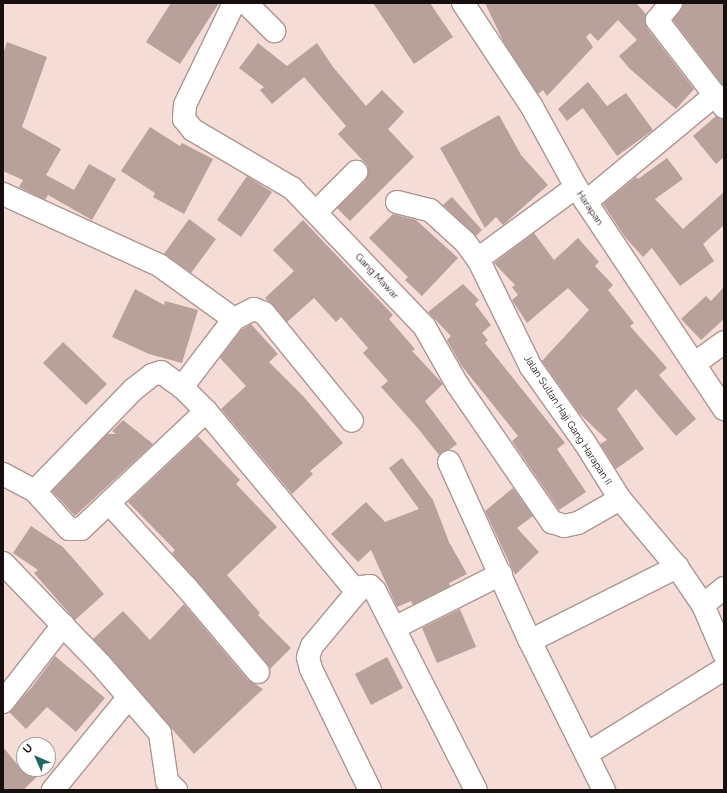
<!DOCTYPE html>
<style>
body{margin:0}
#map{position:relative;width:727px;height:793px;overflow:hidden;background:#f5dcd6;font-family:Raleway,sans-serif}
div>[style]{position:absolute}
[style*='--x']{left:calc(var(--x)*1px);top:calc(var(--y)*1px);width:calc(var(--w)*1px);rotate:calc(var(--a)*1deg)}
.building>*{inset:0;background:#b8a09b}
.roads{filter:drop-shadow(1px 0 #ad9691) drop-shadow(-1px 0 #ad9691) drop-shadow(0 1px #ad9691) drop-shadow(0 -1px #ad9691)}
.minor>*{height:22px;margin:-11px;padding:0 11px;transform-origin:11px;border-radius:11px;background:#fff}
span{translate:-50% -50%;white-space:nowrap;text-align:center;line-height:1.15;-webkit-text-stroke:4px #fff;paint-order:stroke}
.street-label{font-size:10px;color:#170f0d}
.frame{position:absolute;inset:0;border:4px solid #170f0d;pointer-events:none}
.north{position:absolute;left:16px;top:737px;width:40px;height:40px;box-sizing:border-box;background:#fff;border:1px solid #a29f9e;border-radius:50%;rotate:315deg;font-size:11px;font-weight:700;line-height:16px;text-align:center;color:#170f0d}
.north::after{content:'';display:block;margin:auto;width:14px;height:18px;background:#20685e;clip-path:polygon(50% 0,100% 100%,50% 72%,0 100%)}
</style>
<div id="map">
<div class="building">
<i style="clip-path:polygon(171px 3px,219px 3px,180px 64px,146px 42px)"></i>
<i style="clip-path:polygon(373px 3px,430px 3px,453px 37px,414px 64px)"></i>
<i style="clip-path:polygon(485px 3px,636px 3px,646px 14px,645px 22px,647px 28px,694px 89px,676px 109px,629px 68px,619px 56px,637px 40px,618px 20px,598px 41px,590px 33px,586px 37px,593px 47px,547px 96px,543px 90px,538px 94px,504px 43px)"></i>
<i style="clip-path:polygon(683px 3px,724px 3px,724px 87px,673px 20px)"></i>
<i style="clip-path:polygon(7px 42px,47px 57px,22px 127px,61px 149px,46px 175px,74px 190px,89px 164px,116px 179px,92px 220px,48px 195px,45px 200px,19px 187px,23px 180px,3px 171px,3px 54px)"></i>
<i style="clip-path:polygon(258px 43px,287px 66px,317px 43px,333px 67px,366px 106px,382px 90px,404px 112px,388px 129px,414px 157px,350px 221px,337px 208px,365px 181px,368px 166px,338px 134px,346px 126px,304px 77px,272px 104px,260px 90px,264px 87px,239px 68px)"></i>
<i style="clip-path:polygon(588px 82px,607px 106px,626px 93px,653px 130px,617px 156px,583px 108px,567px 121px,558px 109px)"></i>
<i style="clip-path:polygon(499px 115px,521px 155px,548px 185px,503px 225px,496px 217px,485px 228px,440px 148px)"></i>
<i style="clip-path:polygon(716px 116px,724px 119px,724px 157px,716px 164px,693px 136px)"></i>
<i style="clip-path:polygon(150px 127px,180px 146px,182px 143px,213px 159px,184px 214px,153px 197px,155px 193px,121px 171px)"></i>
<i style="clip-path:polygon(667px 158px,683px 179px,655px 199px,683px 229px,724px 192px,724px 225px,703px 244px,714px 261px,680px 286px,652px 248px,643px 257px,625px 237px,603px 204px,636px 177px,638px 179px)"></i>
<i style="clip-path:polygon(247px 176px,272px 192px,241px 237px,217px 220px)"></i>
<i style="clip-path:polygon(452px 197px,482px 230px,476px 236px,443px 205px)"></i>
<i style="clip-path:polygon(393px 214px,416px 220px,458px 258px,422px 296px,405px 280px,408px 277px,369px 238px)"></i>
<i style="clip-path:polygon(189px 219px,216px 239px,191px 273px,164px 254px)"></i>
<i style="clip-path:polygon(303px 220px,393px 315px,389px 319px,415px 349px,412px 351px,443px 384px,425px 401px,457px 444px,449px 450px,439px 455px,416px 426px,381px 387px,388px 381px,363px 353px,368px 348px,341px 317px,336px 322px,314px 298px,287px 322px,265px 298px,294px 271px,273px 250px)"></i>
<i style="clip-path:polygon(534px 233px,554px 260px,578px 238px,599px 262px,595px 266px,613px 285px,608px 290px,634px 323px,630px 326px,667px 368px,659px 375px,696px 419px,676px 436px,636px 389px,617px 409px,644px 449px,616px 469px,600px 444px,607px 440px,579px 413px,542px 361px,589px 310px,568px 288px,527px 323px,512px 300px,518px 295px,512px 287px,515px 285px,494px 263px)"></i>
<i style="clip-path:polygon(463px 284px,479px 300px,475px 304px,491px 325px,482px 333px,488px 340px,485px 343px,565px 443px,557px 449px,586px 492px,559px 510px,512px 441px,518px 436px,461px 365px,447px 340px,451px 336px,428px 312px)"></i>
<i style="clip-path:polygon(724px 287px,724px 319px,701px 340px,681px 319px,706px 296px,711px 301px)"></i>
<i style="clip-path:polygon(135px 289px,164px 305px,165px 301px,198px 310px,182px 363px,149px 354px,112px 337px)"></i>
<i style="clip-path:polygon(251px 324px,278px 354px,269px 362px,303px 396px,343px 443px,310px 471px,313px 474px,292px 494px,221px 409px,246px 386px,220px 358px,241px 330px)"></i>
<i style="clip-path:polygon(63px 342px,107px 384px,86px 405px,43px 363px)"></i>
<i style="clip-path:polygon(123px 420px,153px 444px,75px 516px,52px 491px,107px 434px,116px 434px,112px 431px)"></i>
<i style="clip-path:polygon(198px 436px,240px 480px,236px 484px,277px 527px,227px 575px,260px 613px,258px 615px,291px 648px,270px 669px,172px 553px,175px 550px,128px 502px)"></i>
<i style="clip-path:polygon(402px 458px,433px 500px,449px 542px,467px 574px,449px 583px,450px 586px,413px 605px,411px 601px,397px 607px,371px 550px,358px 562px,331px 534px,366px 502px,385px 522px,419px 509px,389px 468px)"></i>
<i style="clip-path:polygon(513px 488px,533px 516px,517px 528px,539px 552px,515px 575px,485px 511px)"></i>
<i style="clip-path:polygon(31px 526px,63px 547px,104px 594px,75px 620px,34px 573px,38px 570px,13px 553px)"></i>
<i style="clip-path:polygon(184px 604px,248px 680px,263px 689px,194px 754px,93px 639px,123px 611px,150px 640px)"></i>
<i style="clip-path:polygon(460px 609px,476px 647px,437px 663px,422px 628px)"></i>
<i style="clip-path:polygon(55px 656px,105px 698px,76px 732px,47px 707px,26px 729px,9px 712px,32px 687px)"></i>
<i style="clip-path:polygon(387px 657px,403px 688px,371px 705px,355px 674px)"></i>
<i style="clip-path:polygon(3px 747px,21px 769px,45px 769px,23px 790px,3px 790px)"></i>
</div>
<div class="roads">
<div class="minor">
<i style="--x:234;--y:3;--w:113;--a:115.7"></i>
<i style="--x:185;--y:105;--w:14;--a:94"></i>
<i style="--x:184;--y:119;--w:14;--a:51"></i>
<i style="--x:193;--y:130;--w:115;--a:30.4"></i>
<i style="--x:292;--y:188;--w:191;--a:46.3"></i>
<i style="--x:424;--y:326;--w:67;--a:60.4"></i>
<i style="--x:457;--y:384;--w:168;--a:55.5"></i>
<i style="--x:552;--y:522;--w:13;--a:18"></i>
<i style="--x:564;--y:526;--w:14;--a:-12"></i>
<i style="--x:578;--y:523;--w:48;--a:-29.7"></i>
<i style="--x:246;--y:3;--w:40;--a:45"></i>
<i style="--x:463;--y:3;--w:125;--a:56.4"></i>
<i style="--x:532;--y:107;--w:91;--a:61.2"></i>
<i style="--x:576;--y:187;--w:267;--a:56.3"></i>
<i style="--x:671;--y:3;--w:22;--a:129"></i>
<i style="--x:657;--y:20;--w:110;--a:52.4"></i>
<i style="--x:576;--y:187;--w:122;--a:143.7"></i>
<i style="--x:478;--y:259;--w:120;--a:63.9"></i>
<i style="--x:531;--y:367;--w:93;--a:54.6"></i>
<i style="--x:585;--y:443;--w:66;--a:58"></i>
<i style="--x:620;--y:499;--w:89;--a:50"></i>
<i style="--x:677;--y:567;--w:46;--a:55.6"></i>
<i style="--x:703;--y:605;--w:53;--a:66.8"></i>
<i style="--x:3;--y:194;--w:171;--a:24.5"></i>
<i style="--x:159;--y:265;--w:92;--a:35.8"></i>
<i style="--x:234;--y:319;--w:86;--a:127.4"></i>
<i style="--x:397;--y:202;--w:34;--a:14"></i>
<i style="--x:430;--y:210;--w:47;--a:42.4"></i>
<i style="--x:465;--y:242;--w:21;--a:53"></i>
<i style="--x:586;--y:202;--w:168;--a:-39.7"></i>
<i style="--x:316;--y:212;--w:57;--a:-45"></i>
<i style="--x:234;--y:319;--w:22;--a:-27"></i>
<i style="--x:254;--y:309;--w:11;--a:22"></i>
<i style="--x:264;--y:313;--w:139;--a:50.8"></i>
<i style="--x:694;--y:364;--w:37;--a:-36"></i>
<i style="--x:449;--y:462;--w:196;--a:65.7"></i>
<i style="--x:530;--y:641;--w:166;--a:63.6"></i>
<i style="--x:3;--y:474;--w:36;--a:28"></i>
<i style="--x:35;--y:491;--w:51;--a:48.2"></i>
<i style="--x:69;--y:529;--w:12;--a:0"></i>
<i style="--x:81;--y:529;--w:172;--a:-43.3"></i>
<i style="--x:35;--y:491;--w:142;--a:-45.9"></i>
<i style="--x:134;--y:389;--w:23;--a:-38"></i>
<i style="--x:152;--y:375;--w:9;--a:-18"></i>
<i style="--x:161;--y:372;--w:26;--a:36"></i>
<i style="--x:182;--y:387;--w:34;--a:45"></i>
<i style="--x:206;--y:411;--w:236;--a:50.2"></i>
<i style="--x:357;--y:592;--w:70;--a:129.8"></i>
<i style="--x:312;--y:646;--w:12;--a:110"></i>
<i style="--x:308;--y:657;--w:12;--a:76"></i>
<i style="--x:311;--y:669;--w:135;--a:64"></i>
<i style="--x:109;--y:503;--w:115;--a:47.5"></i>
<i style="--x:187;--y:588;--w:110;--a:49.8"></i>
<i style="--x:3;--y:563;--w:141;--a:46.1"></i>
<i style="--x:101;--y:665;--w:90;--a:49.1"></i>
<i style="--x:160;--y:733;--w:49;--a:81.7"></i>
<i style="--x:167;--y:781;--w:13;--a:45"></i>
<i style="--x:357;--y:592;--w:7;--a:-45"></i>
<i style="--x:362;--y:587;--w:8;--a:-7"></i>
<i style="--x:370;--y:586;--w:7;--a:45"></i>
<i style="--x:375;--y:591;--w:223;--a:63.1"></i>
<i style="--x:703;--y:605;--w:27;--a:-39"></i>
<i style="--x:394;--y:628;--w:120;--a:-26.8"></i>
<i style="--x:530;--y:641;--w:165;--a:-26.7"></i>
<i style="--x:3;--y:702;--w:98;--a:-52.1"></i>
<i style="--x:588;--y:753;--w:160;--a:-31.7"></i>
<i style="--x:53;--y:790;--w:119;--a:-50.8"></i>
</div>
</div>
<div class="street-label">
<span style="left:590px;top:208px;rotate:56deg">Harapan</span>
<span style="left:377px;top:276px;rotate:47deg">Gang Mawar</span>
<span style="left:568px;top:420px;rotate:57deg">Jalan Sultan Haji Gang Harapan II</span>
</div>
<div class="frame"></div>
<div class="north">U</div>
</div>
